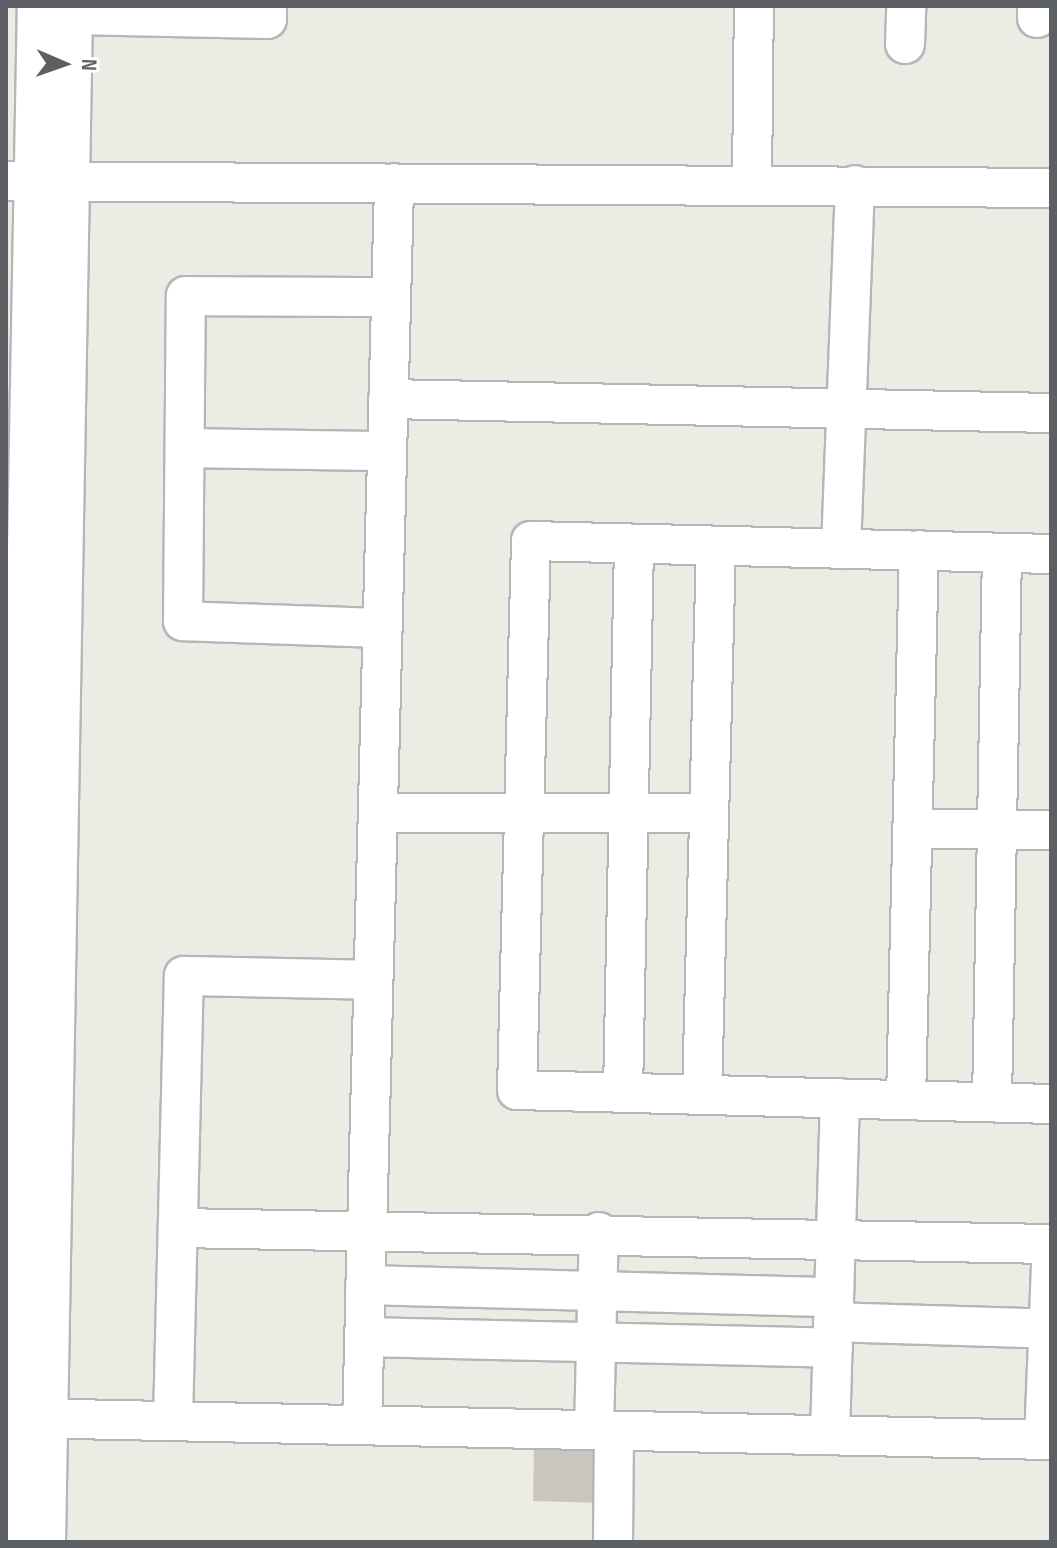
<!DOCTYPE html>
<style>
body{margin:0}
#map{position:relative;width:1057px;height:1548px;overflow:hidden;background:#edece4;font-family:"Sofia Sans Condensed",sans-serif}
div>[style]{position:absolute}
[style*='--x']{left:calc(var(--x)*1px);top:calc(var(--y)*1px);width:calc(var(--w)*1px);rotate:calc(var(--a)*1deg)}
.building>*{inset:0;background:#c9c6c0}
.roads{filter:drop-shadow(2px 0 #b4b6ba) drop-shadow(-2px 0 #b4b6ba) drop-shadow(0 2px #b4b6ba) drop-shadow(0 -2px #b4b6ba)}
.minor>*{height:38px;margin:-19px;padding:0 19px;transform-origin:19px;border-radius:19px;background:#fff}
span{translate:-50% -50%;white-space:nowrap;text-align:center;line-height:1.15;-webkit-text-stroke:8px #fff;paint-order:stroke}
.frame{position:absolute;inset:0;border:8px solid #5c5f63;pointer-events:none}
.north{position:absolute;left:24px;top:24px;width:80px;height:80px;-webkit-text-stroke:6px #fff;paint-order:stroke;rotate:92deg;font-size:22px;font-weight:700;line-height:32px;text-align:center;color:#5c5f63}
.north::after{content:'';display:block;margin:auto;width:28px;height:36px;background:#5c5f63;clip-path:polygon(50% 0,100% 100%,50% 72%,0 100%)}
</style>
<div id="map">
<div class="building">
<i style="clip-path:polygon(534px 1449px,606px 1451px,604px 1503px,533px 1501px)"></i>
</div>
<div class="roads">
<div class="minor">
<i style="--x:73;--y:15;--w:194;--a:1.2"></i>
<i style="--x:267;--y:19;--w:13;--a:-90"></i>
<i style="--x:1037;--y:18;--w:12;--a:-90"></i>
<i style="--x:905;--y:44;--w:38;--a:-88"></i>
<i style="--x:6;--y:181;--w:1045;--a:0.38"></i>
<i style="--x:752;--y:184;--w:178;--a:-89.4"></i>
<i style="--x:388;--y:399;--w:663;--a:1.21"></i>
<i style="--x:185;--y:448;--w:202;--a:0.9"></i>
<i style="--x:841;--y:549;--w:364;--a:-87.8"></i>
<i style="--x:1051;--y:554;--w:520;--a:-178.57"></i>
<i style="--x:531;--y:541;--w:549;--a:91.46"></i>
<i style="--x:517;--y:1090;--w:534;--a:1.5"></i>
<i style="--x:382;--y:628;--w:199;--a:-178"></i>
<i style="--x:183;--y:621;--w:325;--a:-89.5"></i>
<i style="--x:186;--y:296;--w:205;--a:0.3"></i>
<i style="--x:378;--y:813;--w:331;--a:0"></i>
<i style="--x:912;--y:829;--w:139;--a:0.4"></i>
<i style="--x:623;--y:1093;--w:549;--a:-88.85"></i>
<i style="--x:702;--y:1095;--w:549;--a:-88.54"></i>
<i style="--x:906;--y:1100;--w:550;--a:-88.65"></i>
<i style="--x:992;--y:1102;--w:549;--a:-88.96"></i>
<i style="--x:178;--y:1228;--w:873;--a:1.05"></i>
<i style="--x:365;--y:1285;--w:469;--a:1.5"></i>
<i style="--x:833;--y:1322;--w:218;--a:1.8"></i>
<i style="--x:364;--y:1337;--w:469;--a:1.3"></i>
<i style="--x:25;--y:1418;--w:1026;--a:1.23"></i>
<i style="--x:173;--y:1421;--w:445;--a:-88.6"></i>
<i style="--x:184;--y:976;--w:189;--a:1.2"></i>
<i style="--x:362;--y:1425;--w:1242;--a:-88.52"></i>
<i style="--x:594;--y:1430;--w:198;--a:-88.6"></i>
<i style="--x:830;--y:1435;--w:337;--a:-88.3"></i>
<i style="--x:1044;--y:1440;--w:176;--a:-87.7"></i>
<i style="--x:9;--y:1542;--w:1536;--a:-88.96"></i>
<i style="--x:46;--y:1542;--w:1536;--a:-88.99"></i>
<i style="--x:613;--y:1542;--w:111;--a:-89.5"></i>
</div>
</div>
<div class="frame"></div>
<div class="north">N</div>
</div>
